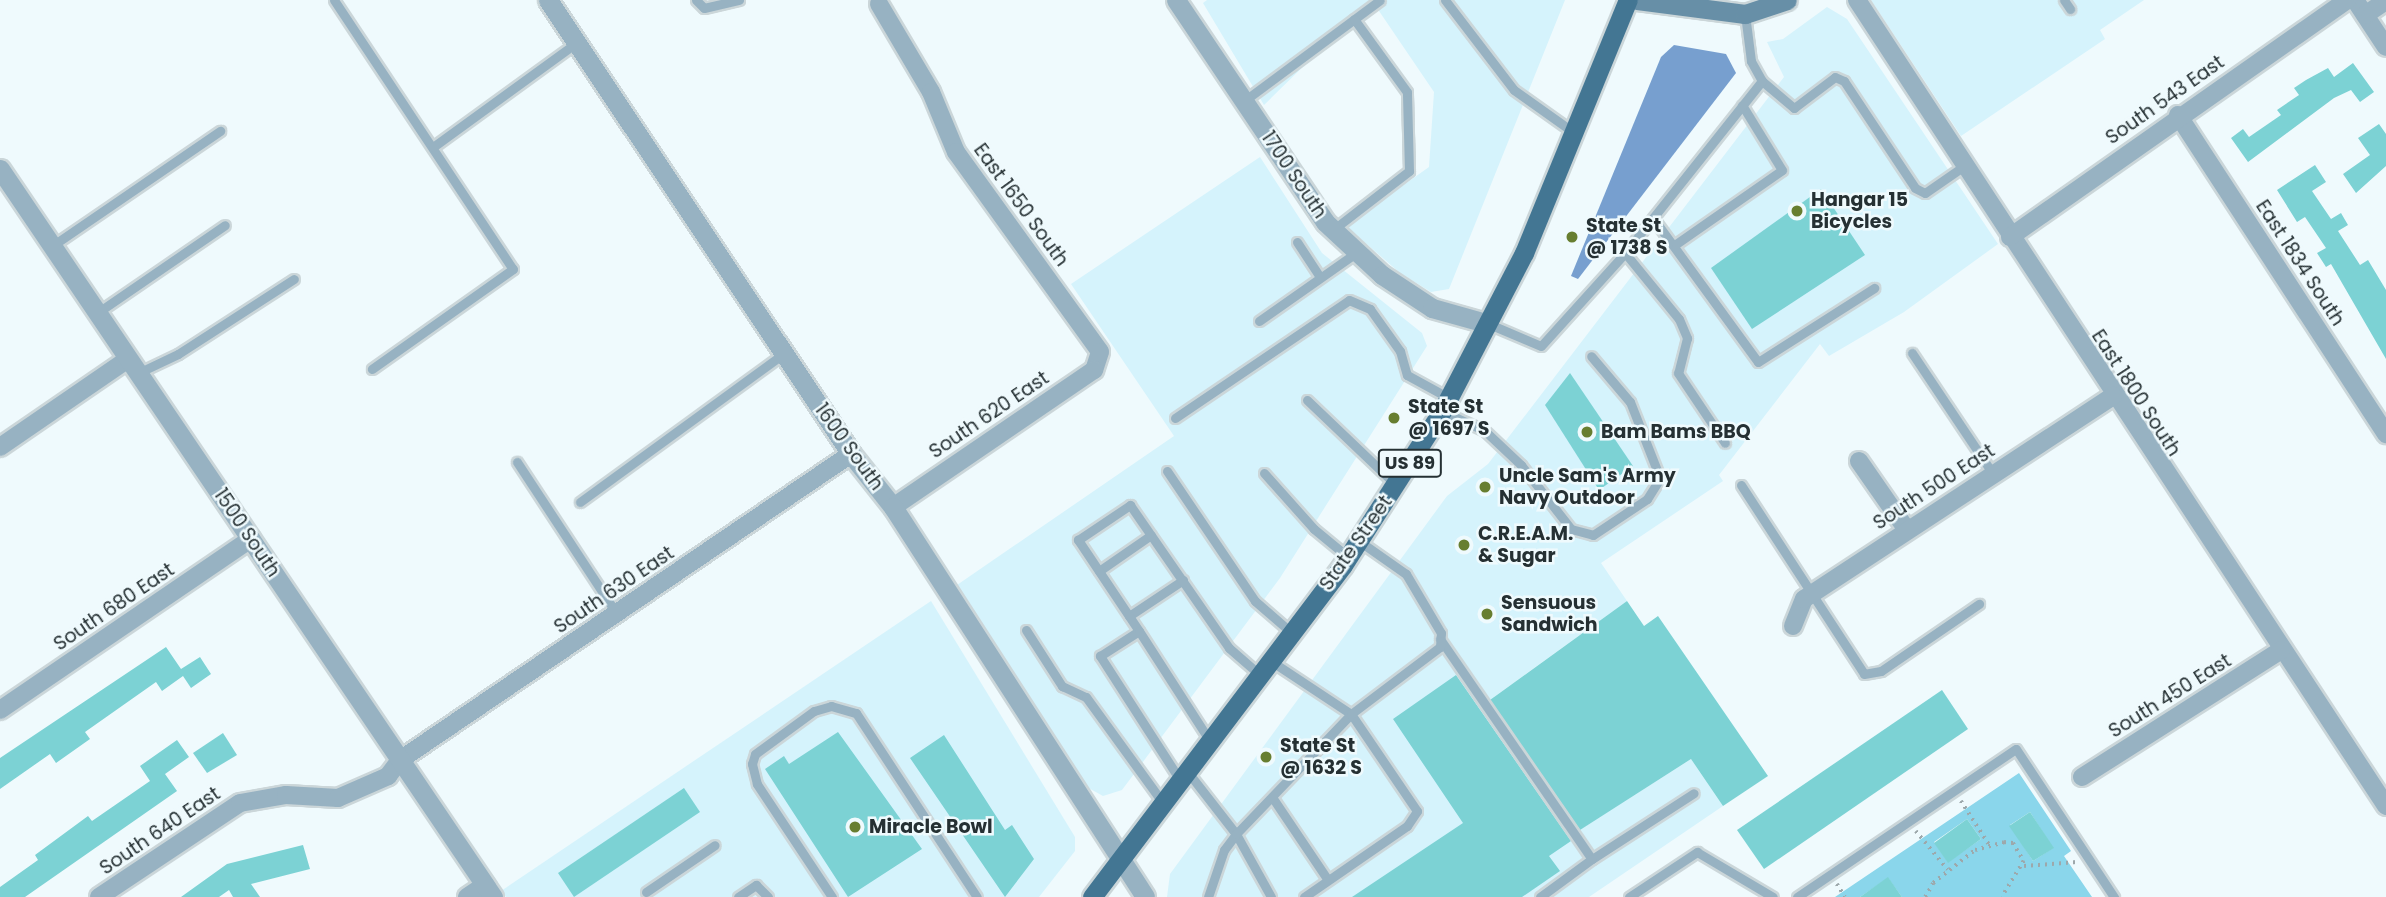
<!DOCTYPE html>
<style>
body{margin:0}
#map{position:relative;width:2386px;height:897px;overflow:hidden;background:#effafd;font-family:Poppins,sans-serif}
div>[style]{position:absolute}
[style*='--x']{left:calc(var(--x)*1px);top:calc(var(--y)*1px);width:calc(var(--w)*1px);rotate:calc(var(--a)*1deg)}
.built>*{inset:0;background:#d5f3fc}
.green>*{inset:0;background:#8ad6eb}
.water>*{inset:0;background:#779fcf}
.building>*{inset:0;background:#7cd2d4}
.path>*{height:3.5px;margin-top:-1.75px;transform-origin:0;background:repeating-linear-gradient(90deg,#9da8ab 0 2px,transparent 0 7px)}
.roads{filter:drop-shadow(2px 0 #cbd6d9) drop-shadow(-2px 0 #cbd6d9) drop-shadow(0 2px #cbd6d9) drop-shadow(0 -2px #cbd6d9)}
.service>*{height:9px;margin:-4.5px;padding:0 4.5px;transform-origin:4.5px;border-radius:4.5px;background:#97b2c2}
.minor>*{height:18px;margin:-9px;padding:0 9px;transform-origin:9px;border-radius:9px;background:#97b2c2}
.tertiary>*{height:19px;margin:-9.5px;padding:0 9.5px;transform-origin:9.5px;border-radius:9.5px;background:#97b2c2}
.secondary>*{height:19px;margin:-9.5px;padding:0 9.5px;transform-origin:9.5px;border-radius:9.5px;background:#678fa7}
.primary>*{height:19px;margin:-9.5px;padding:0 9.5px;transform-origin:9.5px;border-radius:9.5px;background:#437693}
.dots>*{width:19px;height:19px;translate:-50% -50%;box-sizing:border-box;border:4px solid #effafd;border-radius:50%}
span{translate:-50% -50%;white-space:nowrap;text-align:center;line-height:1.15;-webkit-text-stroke:5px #effafd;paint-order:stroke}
.shield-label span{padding:2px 5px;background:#effafd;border:2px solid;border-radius:5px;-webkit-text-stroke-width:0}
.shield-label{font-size:18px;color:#253033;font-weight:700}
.street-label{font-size:19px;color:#253033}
.poi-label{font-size:19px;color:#253033;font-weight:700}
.left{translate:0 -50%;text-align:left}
</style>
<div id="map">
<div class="built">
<i style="clip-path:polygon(1207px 0,1565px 0,1449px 289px,1431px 292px,1400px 273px,1346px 226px,1429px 167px,1434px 92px,1377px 8px,1316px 54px,1264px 105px,1203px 3px)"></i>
<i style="clip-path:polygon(1871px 0,2144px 0,2100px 30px,2105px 39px,1961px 136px)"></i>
<i style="clip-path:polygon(1827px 7px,1847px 19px,1998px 244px,1904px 312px,1829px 356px,1820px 344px,1719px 475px,1723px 481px,1601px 563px,1627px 601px,1494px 697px,1581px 829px,1691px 759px,1723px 806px,1589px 897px,1167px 897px,1170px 874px,1447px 496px,1488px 464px,1784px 77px,1767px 42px,1783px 39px)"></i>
<i style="clip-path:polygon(1260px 157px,1322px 253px,1422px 333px,1427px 346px,1280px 578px,1122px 790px,1103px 796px,1085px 786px,957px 585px,1174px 436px,1071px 284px)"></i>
<i style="clip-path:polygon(931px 601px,1075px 837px,1075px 851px,1039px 897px,506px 897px,501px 891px)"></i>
</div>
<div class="green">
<i style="clip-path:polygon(evenodd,2019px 773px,2071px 851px,2064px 856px,2092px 897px,1902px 897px,1888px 878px,1860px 897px,1835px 897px,2019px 773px,2030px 812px,2053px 848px,2033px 861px,2010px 825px,2030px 812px,2019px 773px,1967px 819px,1981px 839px,1948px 862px,1934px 842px,1967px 819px)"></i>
</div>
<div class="water">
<i style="clip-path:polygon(1674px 45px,1726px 54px,1736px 73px,1578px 279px,1571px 276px,1661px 57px)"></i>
</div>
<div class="building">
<i style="clip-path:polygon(2353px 63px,2374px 92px,2360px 102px,2351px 90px,2334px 98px,2248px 162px,2231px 138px,2243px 129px,2249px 137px,2281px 115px,2277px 110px,2299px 95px,2294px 88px,2306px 80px,2328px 68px,2334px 77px)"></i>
<i style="clip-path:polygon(2379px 124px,2386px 134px,2386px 166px,2356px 193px,2343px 174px,2370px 155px,2358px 138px)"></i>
<i style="clip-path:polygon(2315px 165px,2326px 182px,2312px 191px,2331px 219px,2341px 213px,2348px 225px,2338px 231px,2360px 265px,2368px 260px,2386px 290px,2386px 359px,2331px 264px,2326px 267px,2317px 253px,2326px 248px,2305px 217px,2297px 222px,2277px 190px)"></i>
<i style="clip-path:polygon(1821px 189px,1865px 255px,1752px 329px,1711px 268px)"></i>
<i style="clip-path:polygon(1570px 373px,1633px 466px,1599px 490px,1545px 405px)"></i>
<i style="clip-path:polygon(1627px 601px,1644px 626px,1658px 616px,1768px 776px,1723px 806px,1691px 759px,1580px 830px,1490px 700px)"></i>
<i style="clip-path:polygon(166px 647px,181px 669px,200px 657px,211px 674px,191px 688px,183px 676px,162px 691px,156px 682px,85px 732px,90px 739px,56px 763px,50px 754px,0 789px,0 758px)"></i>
<i style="clip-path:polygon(1456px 675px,1571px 841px,1549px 856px,1560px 871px,1522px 897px,1352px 897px,1463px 823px,1393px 719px)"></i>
<i style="clip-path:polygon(1942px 690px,1968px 729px,1764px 869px,1737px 830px)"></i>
<i style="clip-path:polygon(838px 732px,922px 849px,848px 897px,765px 769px,784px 756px,789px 764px)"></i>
<i style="clip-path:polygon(223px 733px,237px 755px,207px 773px,193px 753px)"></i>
<i style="clip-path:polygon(944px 735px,1005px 830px,1012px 825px,1034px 859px,1005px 897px,910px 758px)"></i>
<i style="clip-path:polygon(177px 740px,189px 757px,165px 774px,177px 791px,25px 897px,0 897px,0 887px,38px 860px,35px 855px,88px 816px,92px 821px,150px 781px,140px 766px)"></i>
<i style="clip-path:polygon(684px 788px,700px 812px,574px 897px,558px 873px)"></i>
<i style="clip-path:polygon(2030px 812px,2054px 848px,2033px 861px,2009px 826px)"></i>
<i style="clip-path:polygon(1967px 819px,1981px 839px,1948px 863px,1934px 843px)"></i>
<i style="clip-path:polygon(303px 845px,310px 869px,251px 884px,260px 897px,233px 897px,229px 890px,219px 897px,181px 897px,227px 864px)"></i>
<i style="clip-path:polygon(1888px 877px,1902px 897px,1860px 897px)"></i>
</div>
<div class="path">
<i style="--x:1961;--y:801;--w:54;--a:57.2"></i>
<i style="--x:1916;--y:831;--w:50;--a:50.6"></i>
<i style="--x:2024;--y:866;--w:53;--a:-4.3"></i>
<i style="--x:1837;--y:884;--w:15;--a:58"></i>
<i style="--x:1925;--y:897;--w:16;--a:-60"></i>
<i style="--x:1933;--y:883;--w:53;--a:-38.2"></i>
<i style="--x:1975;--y:850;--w:30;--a:-15"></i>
<i style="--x:2004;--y:842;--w:9;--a:6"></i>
<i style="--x:2013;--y:843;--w:21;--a:59"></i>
<i style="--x:2024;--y:861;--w:42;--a:121.4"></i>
</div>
<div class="roads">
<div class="service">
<i style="--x:334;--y:0;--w:323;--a:56.4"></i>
<i style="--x:513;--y:269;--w:173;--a:144.7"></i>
<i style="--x:696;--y:0;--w:11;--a:45"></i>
<i style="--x:704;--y:8;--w:36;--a:-13"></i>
<i style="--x:1445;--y:0;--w:113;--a:52.5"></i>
<i style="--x:1514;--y:90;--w:76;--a:35.4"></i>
<i style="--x:2064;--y:0;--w:11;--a:56"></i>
<i style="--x:1762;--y:81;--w:42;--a:40.2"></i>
<i style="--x:1794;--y:108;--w:51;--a:-37.1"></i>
<i style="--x:1835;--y:77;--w:10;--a:24"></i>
<i style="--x:1844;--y:81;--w:128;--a:56.4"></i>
<i style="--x:1915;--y:188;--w:11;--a:27"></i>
<i style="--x:1925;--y:193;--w:47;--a:-34.7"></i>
<i style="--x:1244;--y:101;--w:169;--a:-36.6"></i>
<i style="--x:433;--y:147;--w:177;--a:-36"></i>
<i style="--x:1653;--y:218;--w:178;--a:53.9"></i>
<i style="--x:1758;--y:362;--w:138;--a:-32.5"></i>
<i style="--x:1334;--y:229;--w:95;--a:-37.7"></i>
<i style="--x:1409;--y:171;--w:79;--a:-91.5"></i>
<i style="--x:1407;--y:92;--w:90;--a:-126"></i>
<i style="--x:1297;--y:242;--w:42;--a:56.7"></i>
<i style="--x:1676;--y:244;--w:129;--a:-34.9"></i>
<i style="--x:1782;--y:170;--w:76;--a:-121.6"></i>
<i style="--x:52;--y:246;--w:204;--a:-34.4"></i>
<i style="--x:1625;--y:253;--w:85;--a:50.7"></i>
<i style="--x:1679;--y:319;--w:21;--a:67"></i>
<i style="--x:1687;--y:338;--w:36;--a:104"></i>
<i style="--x:1678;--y:373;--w:84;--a:56.1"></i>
<i style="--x:97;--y:313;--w:155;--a:-34.5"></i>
<i style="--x:1259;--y:321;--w:120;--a:-35.1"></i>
<i style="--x:1489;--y:324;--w:56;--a:22.9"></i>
<i style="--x:1541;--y:346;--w:125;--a:-47.9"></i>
<i style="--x:1625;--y:253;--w:220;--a:-51.5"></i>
<i style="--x:1762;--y:81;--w:23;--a:-119"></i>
<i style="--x:1751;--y:61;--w:47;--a:-97.3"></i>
<i style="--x:1912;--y:353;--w:146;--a:56.2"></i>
<i style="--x:138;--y:373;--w:44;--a:-25.4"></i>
<i style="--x:178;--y:354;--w:138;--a:-32.9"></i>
<i style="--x:1307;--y:400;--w:122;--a:43.7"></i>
<i style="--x:1442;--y:411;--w:47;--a:24.9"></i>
<i style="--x:1485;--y:431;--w:50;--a:43.4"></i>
<i style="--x:1521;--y:465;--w:81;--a:52"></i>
<i style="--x:1571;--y:529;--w:23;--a:15"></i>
<i style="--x:1593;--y:535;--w:65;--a:-33.7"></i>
<i style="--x:1647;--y:499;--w:25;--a:-58"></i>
<i style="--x:1660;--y:478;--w:82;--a:-111.5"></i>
<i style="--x:1630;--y:402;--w:60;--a:-130.3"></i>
<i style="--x:1175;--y:418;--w:210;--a:-34.1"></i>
<i style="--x:1349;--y:300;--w:23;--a:23"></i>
<i style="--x:1370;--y:309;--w:52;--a:54.5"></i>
<i style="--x:1400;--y:351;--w:25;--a:74"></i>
<i style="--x:1407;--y:375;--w:48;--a:28.7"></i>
<i style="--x:517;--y:462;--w:181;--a:56.7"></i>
<i style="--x:1167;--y:471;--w:157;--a:55.9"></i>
<i style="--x:1255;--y:601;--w:49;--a:40.9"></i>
<i style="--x:1264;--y:473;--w:75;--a:48.2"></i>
<i style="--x:1314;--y:529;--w:44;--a:39.5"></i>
<i style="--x:1741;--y:485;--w:225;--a:56.9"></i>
<i style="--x:1864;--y:674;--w:17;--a:-10"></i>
<i style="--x:1881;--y:671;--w:119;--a:-34.4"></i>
<i style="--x:580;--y:502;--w:253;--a:-36.1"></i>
<i style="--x:1099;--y:571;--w:63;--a:-34.7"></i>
<i style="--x:1129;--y:616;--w:65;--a:-33.7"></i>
<i style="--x:1026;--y:630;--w:67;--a:57.3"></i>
<i style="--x:1062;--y:686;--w:26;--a:25"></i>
<i style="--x:1086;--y:697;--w:131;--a:54"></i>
<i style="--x:1139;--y:631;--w:110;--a:-123.8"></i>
<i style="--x:1078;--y:540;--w:63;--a:-33.9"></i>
<i style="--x:1130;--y:505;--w:174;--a:55.3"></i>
<i style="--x:1229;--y:648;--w:41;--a:41.1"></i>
<i style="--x:1440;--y:639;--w:267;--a:55.4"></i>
<i style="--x:1592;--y:859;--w:121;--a:-32.9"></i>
<i style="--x:1187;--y:771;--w:80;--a:52.1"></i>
<i style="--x:1236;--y:834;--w:72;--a:60.9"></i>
<i style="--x:1180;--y:780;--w:148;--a:-122.8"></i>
<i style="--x:1100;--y:656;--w:46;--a:-32.7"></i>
<i style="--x:1139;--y:631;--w:131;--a:57.2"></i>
<i style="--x:1272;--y:797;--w:100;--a:56"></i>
<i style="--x:646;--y:892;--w:83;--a:-34.3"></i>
<i style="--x:738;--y:897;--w:22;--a:-34"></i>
<i style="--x:756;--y:885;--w:17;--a:45"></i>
<i style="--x:832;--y:897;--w:136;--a:-123.6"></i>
<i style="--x:757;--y:784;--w:21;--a:-104"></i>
<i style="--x:752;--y:764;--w:10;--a:-73"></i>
<i style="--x:755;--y:754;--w:73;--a:-36.1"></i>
<i style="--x:814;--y:711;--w:18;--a:-16"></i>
<i style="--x:831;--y:706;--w:26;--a:16"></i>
<i style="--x:856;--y:713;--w:220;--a:56.7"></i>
<i style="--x:1208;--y:897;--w:50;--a:-71.2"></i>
<i style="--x:1224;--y:850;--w:20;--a:-53"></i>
<i style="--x:1236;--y:834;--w:166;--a:-46.2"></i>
<i style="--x:1351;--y:714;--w:96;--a:-146.5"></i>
<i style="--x:1304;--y:897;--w:125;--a:-34.6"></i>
<i style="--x:1407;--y:826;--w:18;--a:-56"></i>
<i style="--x:1417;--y:811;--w:117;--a:-124.2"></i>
<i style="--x:1351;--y:714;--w:111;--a:-37"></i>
<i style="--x:1440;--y:647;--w:14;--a:-86"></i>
<i style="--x:1441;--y:633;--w:69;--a:-120.7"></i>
<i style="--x:1406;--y:574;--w:57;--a:-144.9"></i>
<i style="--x:1540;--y:897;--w:64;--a:-36.2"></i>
<i style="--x:1629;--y:897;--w:82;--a:-33.5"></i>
<i style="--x:1697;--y:852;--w:88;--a:30.6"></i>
<i style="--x:1797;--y:897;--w:264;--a:-34.1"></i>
<i style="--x:2016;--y:749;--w:178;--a:56.5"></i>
</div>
<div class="minor">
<i style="--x:1857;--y:0;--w:964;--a:56.72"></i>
<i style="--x:2355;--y:0;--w:56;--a:56.6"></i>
<i style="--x:879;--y:4;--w:102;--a:59.4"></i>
<i style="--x:931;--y:92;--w:65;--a:67.4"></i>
<i style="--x:956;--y:152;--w:246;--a:54.2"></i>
<i style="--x:1100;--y:352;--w:19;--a:108"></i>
<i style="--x:1094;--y:370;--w:243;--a:145.7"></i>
<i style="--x:2365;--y:15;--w:25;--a:-34"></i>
<i style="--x:2178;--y:115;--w:381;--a:56.9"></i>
<i style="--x:2010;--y:237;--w:412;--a:-35.1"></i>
<i style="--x:0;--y:447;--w:155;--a:-34.5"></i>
<i style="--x:1859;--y:461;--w:84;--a:55.2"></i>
<i style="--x:1793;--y:626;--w:29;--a:-68"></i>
<i style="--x:1804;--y:599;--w:370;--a:-33.3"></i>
<i style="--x:0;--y:710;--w:304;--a:-34.3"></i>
<i style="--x:2082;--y:777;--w:236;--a:-32.5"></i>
<i style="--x:99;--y:897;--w:169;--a:-33.7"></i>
<i style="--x:240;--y:803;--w:47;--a:-9.9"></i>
<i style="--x:286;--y:795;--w:52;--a:3.3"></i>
<i style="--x:338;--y:798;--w:55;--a:-23.7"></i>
<i style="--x:388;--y:776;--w:20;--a:-53"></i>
<i style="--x:400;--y:760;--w:545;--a:-34.16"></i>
<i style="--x:467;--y:897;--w:22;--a:-34"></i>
</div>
<div class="tertiary">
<i style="--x:548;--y:0;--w:546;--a:56.28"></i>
<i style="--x:851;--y:454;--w:68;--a:51.6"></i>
<i style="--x:893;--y:507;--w:464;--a:57.1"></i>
<i style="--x:1176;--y:0;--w:267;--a:56.1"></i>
<i style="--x:1325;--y:222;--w:78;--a:42.9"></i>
<i style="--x:1382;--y:275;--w:60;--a:33.4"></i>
<i style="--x:1432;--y:308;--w:59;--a:15.7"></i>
<i style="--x:0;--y:169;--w:879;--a:55.89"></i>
</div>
<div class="secondary">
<i style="--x:1637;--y:0;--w:109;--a:7.4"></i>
<i style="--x:1745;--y:14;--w:44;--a:-18.4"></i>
</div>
<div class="primary">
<i style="--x:1092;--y:897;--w:416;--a:-52.9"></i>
<i style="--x:1343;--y:565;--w:183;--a:-57.3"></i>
<i style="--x:1442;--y:411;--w:178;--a:-62.6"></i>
<i style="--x:1524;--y:253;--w:274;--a:-67.7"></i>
</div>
</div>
<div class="dots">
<i style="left:1797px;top:211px;background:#677e30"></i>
<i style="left:1572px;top:237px;background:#677e30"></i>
<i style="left:1394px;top:418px;background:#677e30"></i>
<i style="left:1587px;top:432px;background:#677e30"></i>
<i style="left:1485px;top:487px;background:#677e30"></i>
<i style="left:1464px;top:545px;background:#677e30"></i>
<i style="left:1487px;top:614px;background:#677e30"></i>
<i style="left:1266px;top:757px;background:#677e30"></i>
<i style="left:855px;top:827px;background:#677e30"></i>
</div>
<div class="shield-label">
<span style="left:1410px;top:463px">US 89</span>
</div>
<div class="street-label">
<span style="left:2165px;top:100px;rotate:-35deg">South 543 East</span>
<span style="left:1294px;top:175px;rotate:56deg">1700 South</span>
<span style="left:1021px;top:205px;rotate:54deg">East 1650 South</span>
<span style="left:2300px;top:263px;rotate:57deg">East 1834 South</span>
<span style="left:2136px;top:393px;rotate:57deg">East 1800 South</span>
<span style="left:989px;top:415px;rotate:-34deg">South 620 East</span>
<span style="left:849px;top:447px;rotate:54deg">1600 South</span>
<span style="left:1934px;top:487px;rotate:-33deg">South 500 East</span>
<span style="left:247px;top:533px;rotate:56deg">1500 South</span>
<span style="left:1356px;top:543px;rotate:-55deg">State Street</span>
<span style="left:614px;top:590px;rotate:-34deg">South 630 East</span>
<span style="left:114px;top:607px;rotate:-34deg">South 680 East</span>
<span style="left:2170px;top:696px;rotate:-32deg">South 450 East</span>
<span style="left:160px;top:831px;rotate:-34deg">South 640 East</span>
</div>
<div class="poi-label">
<span class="left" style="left:1811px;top:211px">Hangar 15<br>Bicycles</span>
<span class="left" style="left:1586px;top:237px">State St<br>@ 1738 S</span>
<span class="left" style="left:1408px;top:418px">State St<br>@ 1697 S</span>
<span class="left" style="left:1601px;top:432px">Bam Bams BBQ</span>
<span class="left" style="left:1499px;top:487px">Uncle Sam's Army<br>Navy Outdoor</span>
<span class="left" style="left:1478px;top:545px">C.R.E.A.M.<br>&amp; Sugar</span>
<span class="left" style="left:1501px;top:614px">Sensuous<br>Sandwich</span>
<span class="left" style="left:1280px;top:757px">State St<br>@ 1632 S</span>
<span class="left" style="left:869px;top:827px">Miracle Bowl</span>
</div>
</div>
